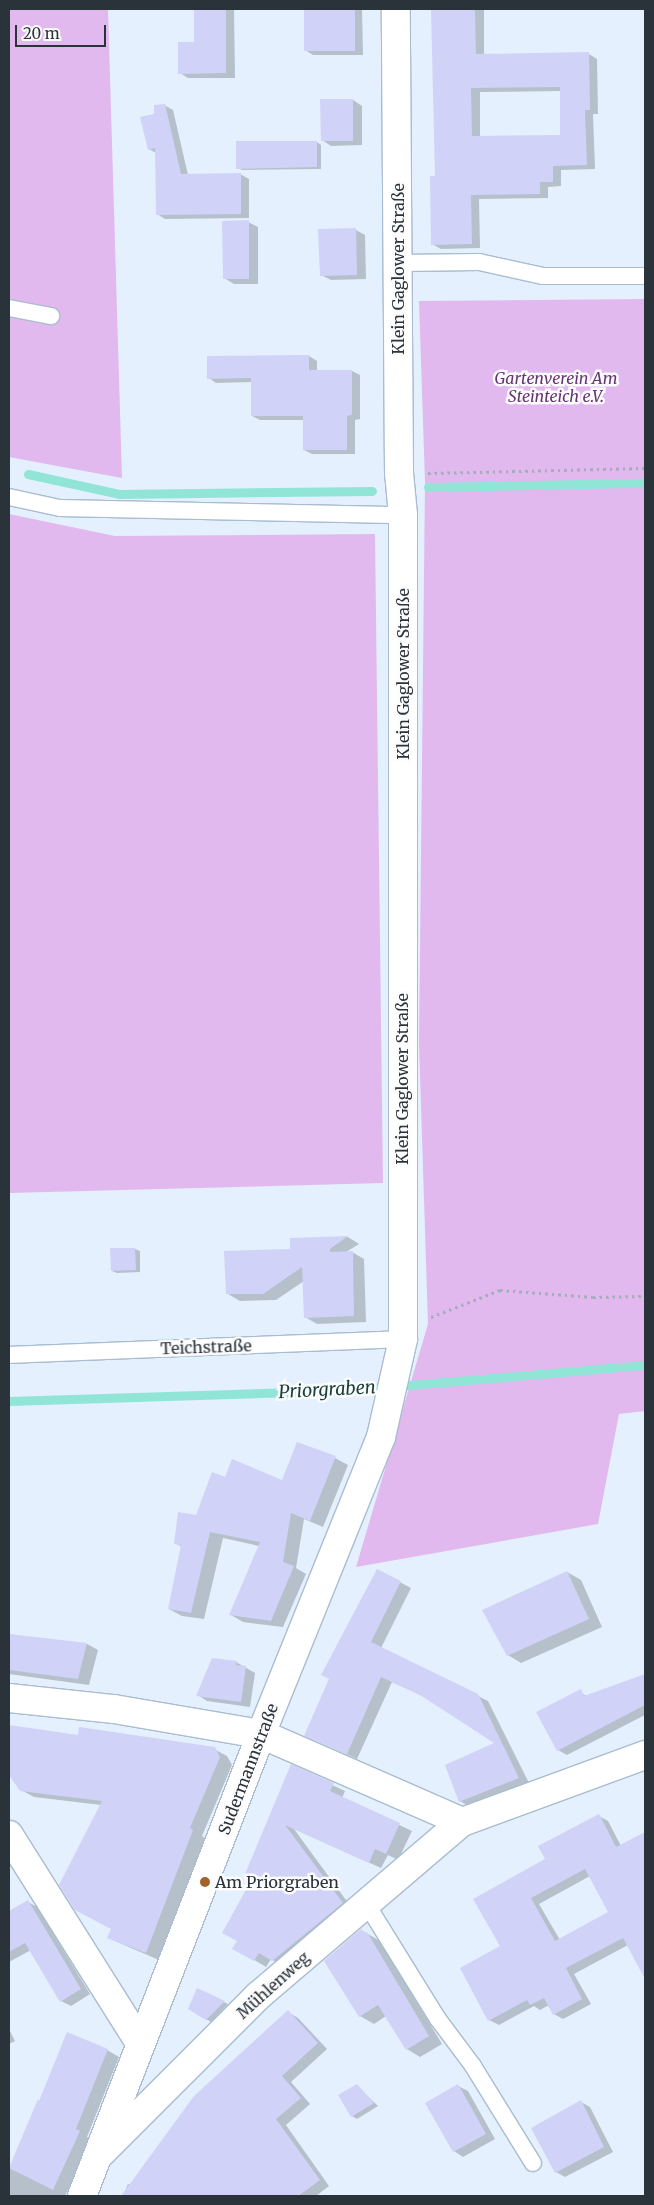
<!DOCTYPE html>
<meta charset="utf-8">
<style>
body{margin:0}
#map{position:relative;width:654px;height:2205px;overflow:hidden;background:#e4f0fd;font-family:Merriweather,serif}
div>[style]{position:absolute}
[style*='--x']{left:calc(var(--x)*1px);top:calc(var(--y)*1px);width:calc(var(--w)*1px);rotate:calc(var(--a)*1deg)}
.green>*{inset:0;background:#e2b9ee}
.shadow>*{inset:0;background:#0003}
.stream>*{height:9px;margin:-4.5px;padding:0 4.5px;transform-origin:4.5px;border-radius:4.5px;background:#91e5d7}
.building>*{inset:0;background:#d1d2f7}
.path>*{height:3px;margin-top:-1.5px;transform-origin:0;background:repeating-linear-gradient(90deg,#a3aeb9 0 2.5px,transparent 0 6.5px)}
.roads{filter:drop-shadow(1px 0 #a9bcd0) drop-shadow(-1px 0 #a9bcd0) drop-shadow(0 1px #a9bcd0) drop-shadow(0 -1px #a9bcd0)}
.service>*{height:16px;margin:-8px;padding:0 8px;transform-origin:8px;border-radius:8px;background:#fff}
.minor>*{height:28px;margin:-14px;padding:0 14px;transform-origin:14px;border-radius:14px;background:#fff}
.dots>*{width:14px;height:14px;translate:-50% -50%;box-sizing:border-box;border:2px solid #fcfcfc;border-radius:50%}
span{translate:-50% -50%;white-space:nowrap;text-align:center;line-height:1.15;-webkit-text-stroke:5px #fcfcfc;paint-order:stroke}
.street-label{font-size:16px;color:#2a323a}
.park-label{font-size:16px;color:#653473;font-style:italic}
.poi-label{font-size:16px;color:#2a323a}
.left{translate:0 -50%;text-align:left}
.water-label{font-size:18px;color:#19403a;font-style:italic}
.frame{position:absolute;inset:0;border:10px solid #2a323a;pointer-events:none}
.scale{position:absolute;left:15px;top:25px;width:91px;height:22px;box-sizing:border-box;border:2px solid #2a323a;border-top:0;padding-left:6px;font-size:15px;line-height:18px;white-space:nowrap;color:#2a323a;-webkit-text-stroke:4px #fcfcfc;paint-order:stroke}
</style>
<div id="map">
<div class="green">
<i style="clip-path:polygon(9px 9px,108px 9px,122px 478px,9px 457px)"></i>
<i style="clip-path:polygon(645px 299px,645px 1411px,619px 1414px,598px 1524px,356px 1567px,428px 1324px,419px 1043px,425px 482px,419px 301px)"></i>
<i style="clip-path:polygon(9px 514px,115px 536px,375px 534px,383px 1183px,9px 1193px)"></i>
</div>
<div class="shadow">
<i style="clip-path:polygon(195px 9px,234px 9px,235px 78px,188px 78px,180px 73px,196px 43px)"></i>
<i style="clip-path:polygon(305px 9px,362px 9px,363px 55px,313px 55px,305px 50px)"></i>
<i style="clip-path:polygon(evenodd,452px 9px,484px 9px,484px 55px,589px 54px,597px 59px,598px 114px,593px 114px,595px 169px,561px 170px,561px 186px,548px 187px,548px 198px,479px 199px,480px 248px,441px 249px,432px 244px,436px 177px,452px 9px,561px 91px,561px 136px,480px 137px,480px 92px,561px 91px)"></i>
<i style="clip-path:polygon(353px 100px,362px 106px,362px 145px,331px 146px,322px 140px)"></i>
<i style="clip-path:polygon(164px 105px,173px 110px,188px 175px,240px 174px,249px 179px,249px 218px,165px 219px,157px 214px,156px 153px,149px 149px,155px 115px)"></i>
<i style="clip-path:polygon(317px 142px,321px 145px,321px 169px,242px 170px,238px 168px)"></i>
<i style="clip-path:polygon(248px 222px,258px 227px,258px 284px,234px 284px,224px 278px)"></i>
<i style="clip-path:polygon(356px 230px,365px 235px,366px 279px,331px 280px,321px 275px)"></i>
<i style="clip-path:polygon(309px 356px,317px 361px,317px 371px,352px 371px,360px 375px,360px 419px,355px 420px,355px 454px,312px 454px,304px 450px,304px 420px,260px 420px,252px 416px,252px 382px,216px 383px,209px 378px)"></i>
<i style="clip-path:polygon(348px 1237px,359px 1244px,346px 1252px,352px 1252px,364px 1259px,366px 1322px,317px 1324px,305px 1317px,304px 1281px,276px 1300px,240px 1301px,228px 1294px,292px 1250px,291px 1239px)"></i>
<i style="clip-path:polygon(135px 1249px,140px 1251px,140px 1272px,117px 1273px,112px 1271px,112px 1250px)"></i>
<i style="clip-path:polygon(335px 1458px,348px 1465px,323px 1527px,304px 1519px,296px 1568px,306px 1574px,283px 1627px,243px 1622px,231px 1615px,259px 1546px,223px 1538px,204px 1619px,182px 1616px,169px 1609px,182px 1547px,175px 1543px,226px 1479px,283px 1482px)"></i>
<i style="clip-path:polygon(377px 1570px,411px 1588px,381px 1648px,488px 1701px,529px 1783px,470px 1807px,460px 1801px,497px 1743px,427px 1698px,392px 1682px,357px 1759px,305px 1735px)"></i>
<i style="clip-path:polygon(567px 1572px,581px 1580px,602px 1627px,521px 1663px,508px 1655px)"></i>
<i style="clip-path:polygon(9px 1633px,11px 1635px,87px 1644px,98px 1650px,89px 1685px,9px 1674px)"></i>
<i style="clip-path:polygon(236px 1662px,255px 1673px,250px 1707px,207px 1701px,198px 1695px)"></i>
<i style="clip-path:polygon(645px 1676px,645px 1715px,567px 1755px,558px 1750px,583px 1694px,586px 1696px)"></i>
<i style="clip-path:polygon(16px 1727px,79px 1737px,214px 1749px,227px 1756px,232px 1765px,202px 1836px,205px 1838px,159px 1960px,108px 1938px,112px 1929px,101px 1805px,34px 1797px,21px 1790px,12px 1760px,9px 1759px,9px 1732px)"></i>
<i style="clip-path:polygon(292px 1766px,345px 1791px,342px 1798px,412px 1831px,398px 1860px,388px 1855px,381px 1868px,294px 1829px,354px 1911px,284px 1967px,271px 1959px,266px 1967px,246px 1955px,238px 1941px,254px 1878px,246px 1874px)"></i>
<i style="clip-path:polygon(evenodd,599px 1816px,608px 1821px,621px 1846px,645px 1833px,645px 1976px,628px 1945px,574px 1974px,591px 2004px,563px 2019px,554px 2014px,549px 2005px,540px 2010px,534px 2006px,499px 2025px,489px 2020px,502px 1947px,547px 1860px,599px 1816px,590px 1876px,610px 1912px,560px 1940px,539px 1904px,590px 1876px)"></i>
<i style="clip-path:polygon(28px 1902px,37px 1907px,90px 1994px,71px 2006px,61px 2001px,31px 1950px,9px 1962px,9px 1912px)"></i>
<i style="clip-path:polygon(361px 1930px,380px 1941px,442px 2044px,420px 2057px,407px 2049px,386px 2016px,374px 2024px,360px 2016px,325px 1961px)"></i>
<i style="clip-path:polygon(198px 1990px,228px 2004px,211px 2022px,190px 2009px)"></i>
<i style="clip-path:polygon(288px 2012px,298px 2018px,327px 2049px,291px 2082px,310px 2104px,286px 2125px,329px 2186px,316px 2196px,123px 2196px,128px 2184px,131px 2185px)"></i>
<i style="clip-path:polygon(9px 2029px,15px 2041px,9px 2044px)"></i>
<i style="clip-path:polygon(107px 2050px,119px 2057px,87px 2137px,91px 2139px,65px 2196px,9px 2196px,9px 2171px,39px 2101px,40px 2102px)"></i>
<i style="clip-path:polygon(357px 2086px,378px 2106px,357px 2119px,352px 2116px)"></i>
<i style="clip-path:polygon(458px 2086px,468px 2091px,495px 2139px,463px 2157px,454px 2151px)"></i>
<i style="clip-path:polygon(581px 2102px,590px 2107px,613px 2152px,565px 2177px,556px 2172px)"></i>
</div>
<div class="stream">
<i style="--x:28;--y:474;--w:93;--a:12.4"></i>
<i style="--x:119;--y:494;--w:253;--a:-0.7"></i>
<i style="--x:428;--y:487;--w:217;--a:-1.1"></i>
<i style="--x:9;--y:1401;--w:343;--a:-1.8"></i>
<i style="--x:352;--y:1390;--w:294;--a:-4.9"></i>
</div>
<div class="building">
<i style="clip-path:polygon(194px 9px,226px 9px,226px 73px,178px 74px,178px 42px,194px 42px)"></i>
<i style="clip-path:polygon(304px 9px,355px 9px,355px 51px,304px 51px)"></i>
<i style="clip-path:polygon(evenodd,475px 9px,476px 54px,589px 52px,590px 110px,585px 110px,587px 165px,553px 166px,553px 182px,540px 182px,540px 194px,471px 195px,472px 244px,431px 245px,430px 176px,435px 176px,431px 10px,475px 9px,560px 87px,560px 135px,472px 136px,471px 88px,560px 87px)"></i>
<i style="clip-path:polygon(320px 99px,353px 99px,353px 141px,321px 141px)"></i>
<i style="clip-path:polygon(165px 104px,181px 174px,241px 173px,241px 214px,156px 215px,155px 148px,148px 150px,140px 117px,154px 114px,154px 105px)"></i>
<i style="clip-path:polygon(236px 141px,317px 141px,317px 167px,236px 169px)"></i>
<i style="clip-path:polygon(249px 220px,249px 279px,223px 279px,222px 221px)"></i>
<i style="clip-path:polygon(356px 228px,357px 275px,320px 276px,318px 229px)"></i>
<i style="clip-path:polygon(309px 355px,309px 370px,352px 370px,352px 415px,347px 416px,347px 450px,303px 450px,303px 416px,251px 416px,251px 378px,207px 379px,207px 356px)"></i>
<i style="clip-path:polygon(348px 1236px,330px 1249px,330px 1252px,353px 1251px,354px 1316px,304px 1318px,302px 1267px,263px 1294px,226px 1294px,224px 1251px,290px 1249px,290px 1238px)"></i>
<i style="clip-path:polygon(110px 1248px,135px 1248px,136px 1270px,111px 1271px)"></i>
<i style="clip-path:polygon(297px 1442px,336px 1456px,310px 1521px,291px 1513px,283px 1562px,294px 1566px,271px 1621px,229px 1615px,260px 1542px,210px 1532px,191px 1613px,168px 1609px,181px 1545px,174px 1544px,178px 1512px,196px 1515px,212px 1472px,225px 1477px,232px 1459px,282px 1480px)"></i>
<i style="clip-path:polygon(377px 1569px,401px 1581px,371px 1642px,478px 1694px,519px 1778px,459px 1802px,445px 1765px,494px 1743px,420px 1695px,381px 1677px,347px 1754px,304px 1736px,329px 1679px,321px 1675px)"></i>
<i style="clip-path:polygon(567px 1571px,589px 1619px,507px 1656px,482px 1610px)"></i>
<i style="clip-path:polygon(9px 1634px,87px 1643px,78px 1679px,9px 1670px)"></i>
<i style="clip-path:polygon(212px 1658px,237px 1661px,236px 1665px,246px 1666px,241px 1702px,196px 1696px)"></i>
<i style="clip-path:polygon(645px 1674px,645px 1705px,557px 1751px,536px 1712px,581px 1689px,584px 1696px)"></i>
<i style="clip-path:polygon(9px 1725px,78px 1735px,79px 1727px,215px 1747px,220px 1757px,190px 1828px,193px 1830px,146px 1953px,107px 1938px,111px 1929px,75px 1910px,59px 1885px,102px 1801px,20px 1791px,9px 1775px)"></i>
<i style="clip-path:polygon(291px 1764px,334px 1783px,330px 1791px,400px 1823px,386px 1854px,375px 1849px,369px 1863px,285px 1825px,343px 1903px,272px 1961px,259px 1953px,254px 1961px,232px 1949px,237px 1941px,222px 1933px,253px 1877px,245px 1874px)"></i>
<i style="clip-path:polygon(evenodd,599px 1814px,616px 1847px,645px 1832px,645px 1979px,623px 1938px,566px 1968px,582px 1999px,553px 2015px,544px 1998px,530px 2005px,527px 2000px,488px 2021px,460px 1968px,500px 1946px,473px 1899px,545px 1859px,538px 1846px,599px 1814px,585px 1869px,608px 1912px,555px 1941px,531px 1898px,585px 1869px)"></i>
<i style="clip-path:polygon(28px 1900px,81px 1989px,60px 2002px,25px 1943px,9px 1952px,9px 1911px)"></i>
<i style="clip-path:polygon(361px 1929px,365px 1933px,367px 1932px,429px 2036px,406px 2050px,378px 2005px,359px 2017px,324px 1961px)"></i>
<i style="clip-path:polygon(197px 1988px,225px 2001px,206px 2020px,188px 2009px)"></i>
<i style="clip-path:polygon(288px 2010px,318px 2043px,282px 2076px,301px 2098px,276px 2119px,320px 2180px,298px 2196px,121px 2196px,194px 2096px)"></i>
<i style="clip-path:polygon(67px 2032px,108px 2049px,76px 2129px,80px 2131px,53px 2190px,9px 2168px,38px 2099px,39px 2101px)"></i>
<i style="clip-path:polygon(357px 2084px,374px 2103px,351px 2117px,338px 2095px)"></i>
<i style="clip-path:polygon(458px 2084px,486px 2134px,453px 2152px,425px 2103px)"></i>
<i style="clip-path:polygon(581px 2100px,604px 2147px,555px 2173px,531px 2128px)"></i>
</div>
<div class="path">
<i style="--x:428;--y:473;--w:217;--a:-1.3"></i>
<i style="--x:431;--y:1317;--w:74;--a:-21.4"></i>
<i style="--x:500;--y:1290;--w:93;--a:4.3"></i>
<i style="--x:593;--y:1297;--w:52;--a:-1.1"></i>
</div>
<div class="roads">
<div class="service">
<i style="--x:398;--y:263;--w:81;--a:-0.7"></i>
<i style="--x:479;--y:262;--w:66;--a:12.3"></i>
<i style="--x:543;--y:276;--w:102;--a:0"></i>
<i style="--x:9;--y:308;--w:43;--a:10.8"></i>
<i style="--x:9;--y:497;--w:52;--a:12.2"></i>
<i style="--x:60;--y:508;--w:343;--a:1.2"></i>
<i style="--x:9;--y:1355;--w:394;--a:-2.3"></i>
<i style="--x:366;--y:1903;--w:137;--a:58.2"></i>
<i style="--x:438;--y:2019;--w:59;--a:53.3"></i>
<i style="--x:473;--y:2066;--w:114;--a:58.3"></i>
</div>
<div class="minor">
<i style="--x:9;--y:1698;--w:106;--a:6"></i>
<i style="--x:114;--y:1709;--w:149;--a:9.7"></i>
<i style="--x:261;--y:1734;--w:219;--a:23.6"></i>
<i style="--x:9;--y:1835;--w:246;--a:57.8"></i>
<i style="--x:102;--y:2152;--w:221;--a:-45"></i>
<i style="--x:258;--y:1996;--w:268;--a:-40.5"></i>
<i style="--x:462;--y:1822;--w:195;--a:-20.1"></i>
<i style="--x:82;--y:2196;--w:495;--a:-68.8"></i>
<i style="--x:261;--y:1734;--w:320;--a:-68"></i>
<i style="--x:381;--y:1437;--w:100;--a:-77.3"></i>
<i style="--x:403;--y:1339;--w:824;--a:-90"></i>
<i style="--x:403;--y:515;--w:42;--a:-95.4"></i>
<i style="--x:399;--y:473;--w:464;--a:-90.4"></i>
</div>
</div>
<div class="dots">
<i style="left:205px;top:1882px;background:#a2642a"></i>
</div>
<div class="street-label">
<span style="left:398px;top:269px;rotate:-90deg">Klein Gaglower Straße</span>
<span style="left:403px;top:674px;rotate:-90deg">Klein Gaglower Straße</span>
<span style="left:402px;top:1079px;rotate:-90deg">Klein Gaglower Straße</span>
<span style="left:206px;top:1347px;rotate:-2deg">Teichstraße</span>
<span style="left:248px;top:1769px;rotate:-69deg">Sudermannstraße</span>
<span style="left:273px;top:1985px;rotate:-42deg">Mühlenweg</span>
</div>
<div class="park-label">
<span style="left:556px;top:387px">Gartenverein Am<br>Steinteich e.V.</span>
</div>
<div class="poi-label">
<span class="left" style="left:215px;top:1882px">Am Priorgraben</span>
</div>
<div class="water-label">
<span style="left:327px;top:1390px;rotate:-3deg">Priorgraben</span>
</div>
<div class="frame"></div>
<div class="scale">20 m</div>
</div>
